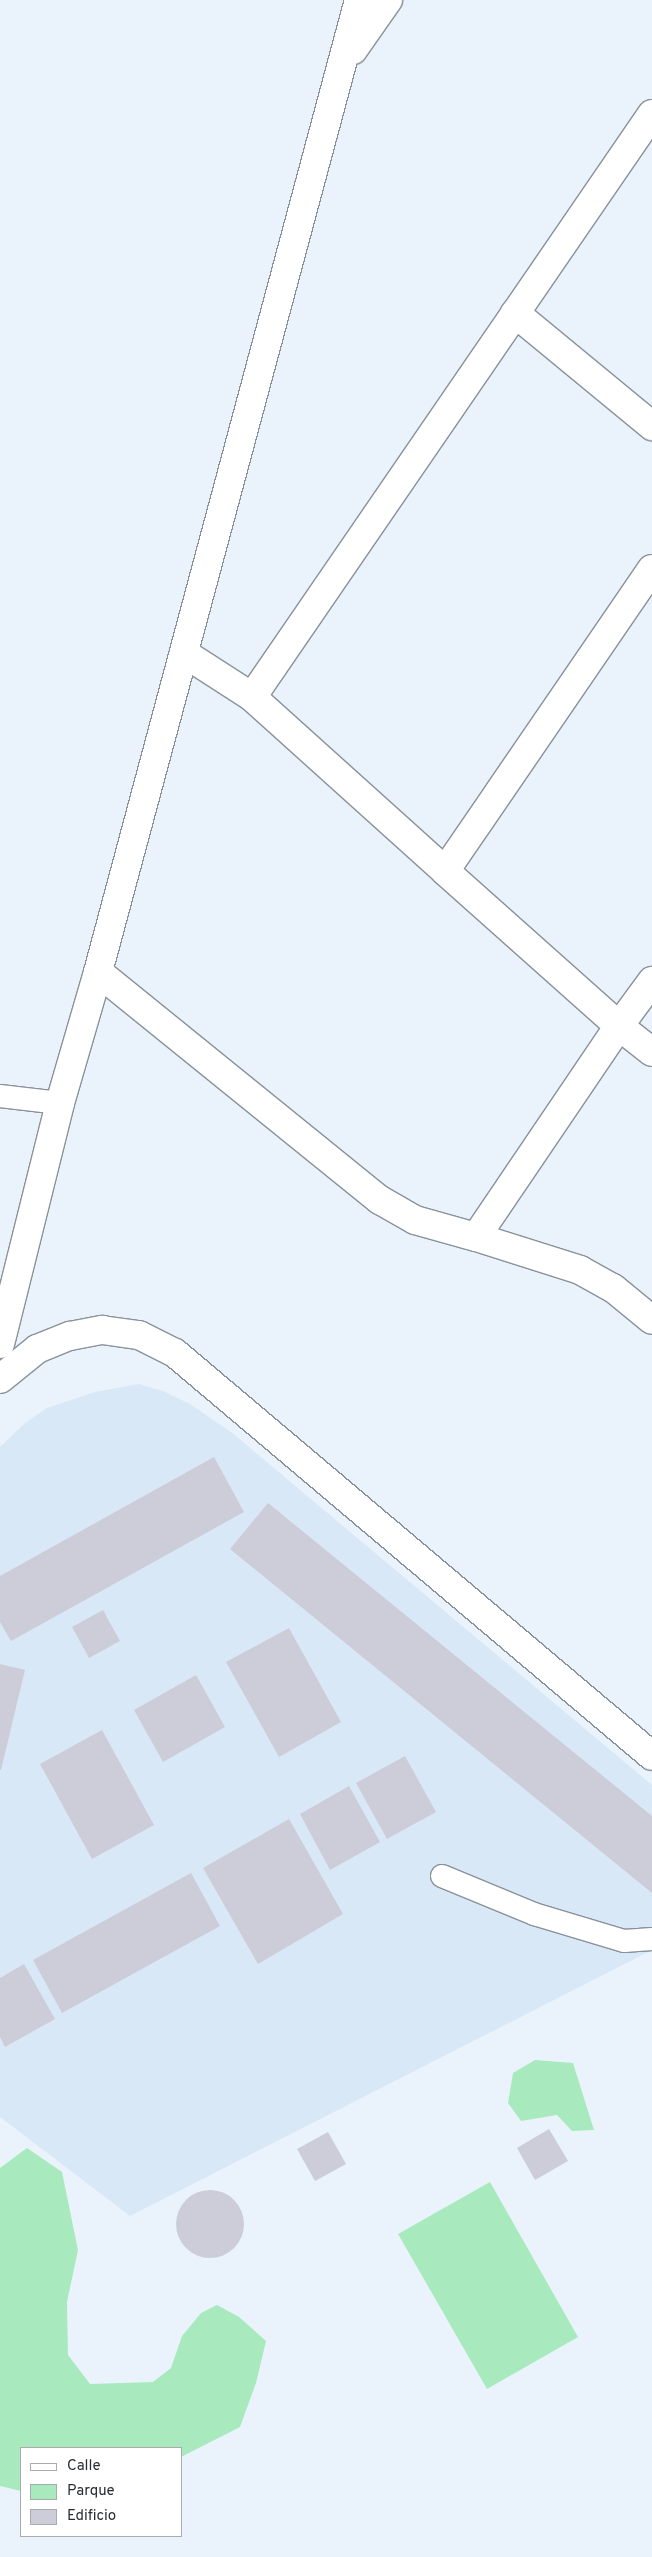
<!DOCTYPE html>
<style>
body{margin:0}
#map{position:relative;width:652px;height:2557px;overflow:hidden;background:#eaf3fc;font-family:Overpass,sans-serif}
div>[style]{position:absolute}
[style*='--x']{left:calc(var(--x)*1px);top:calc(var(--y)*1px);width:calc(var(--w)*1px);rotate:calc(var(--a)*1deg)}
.built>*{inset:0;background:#d9e8f7}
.green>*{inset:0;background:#a8eabe}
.building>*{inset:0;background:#cccdd9}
.round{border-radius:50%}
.roads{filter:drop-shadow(1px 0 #89929a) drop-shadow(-1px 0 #89929a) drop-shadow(0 1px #89929a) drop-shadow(0 -1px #89929a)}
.service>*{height:22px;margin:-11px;padding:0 11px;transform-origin:11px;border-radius:11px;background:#fff}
.minor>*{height:28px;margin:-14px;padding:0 14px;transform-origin:14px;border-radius:14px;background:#fff}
span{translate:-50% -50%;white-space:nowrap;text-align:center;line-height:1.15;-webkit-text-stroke:4px #fff;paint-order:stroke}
.legend{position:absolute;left:20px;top:2447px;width:162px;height:90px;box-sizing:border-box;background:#fff;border:1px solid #a9abac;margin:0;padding:6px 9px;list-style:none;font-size:15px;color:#292d30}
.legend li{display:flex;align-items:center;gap:10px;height:25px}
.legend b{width:25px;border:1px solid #a9abac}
</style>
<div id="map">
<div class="built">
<i style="clip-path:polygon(139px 1384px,163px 1391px,190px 1404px,231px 1432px,652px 1785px,652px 1950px,130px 2216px,0 2117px,0 1447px,25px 1423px,47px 1408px,95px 1392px)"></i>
</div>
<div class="green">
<i style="clip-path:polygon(535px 2060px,573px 2063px,594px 2130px,572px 2131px,557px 2115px,521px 2121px,508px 2103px,513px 2073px)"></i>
<i style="clip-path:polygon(27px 2148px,62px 2172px,78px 2250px,67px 2302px,68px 2355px,90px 2384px,153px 2382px,171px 2368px,182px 2336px,201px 2313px,217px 2305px,239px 2317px,266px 2341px,256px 2383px,240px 2427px,181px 2457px,181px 2448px,21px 2448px,21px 2491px,0 2486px,0 2168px)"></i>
<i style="clip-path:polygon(490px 2182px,578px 2337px,487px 2389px,398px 2234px)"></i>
</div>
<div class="building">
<i style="clip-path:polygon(214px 1457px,244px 1512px,11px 1641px,0 1622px,0 1576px)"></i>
<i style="clip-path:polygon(268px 1503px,652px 1816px,652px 1893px,230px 1549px)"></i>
<i style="clip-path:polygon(103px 1610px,120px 1641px,89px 1658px,72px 1627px)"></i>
<i style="clip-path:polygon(289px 1628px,341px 1722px,279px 1757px,226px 1662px)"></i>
<i style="clip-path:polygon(0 1664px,25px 1670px,1px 1770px,0 1770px)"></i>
<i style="clip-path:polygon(196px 1675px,225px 1727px,163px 1762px,134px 1710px)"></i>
<i style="clip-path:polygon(102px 1730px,154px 1825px,92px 1859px,40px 1764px)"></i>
<i style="clip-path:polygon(405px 1756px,436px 1812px,387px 1839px,356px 1783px)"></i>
<i style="clip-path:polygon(349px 1786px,380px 1842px,330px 1870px,300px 1814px)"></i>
<i style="clip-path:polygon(289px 1819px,343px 1914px,258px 1964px,203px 1868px)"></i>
<i style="clip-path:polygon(191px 1873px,220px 1926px,62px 2013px,33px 1960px)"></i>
<i style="clip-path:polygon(24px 1964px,55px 2019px,5px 2047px,0 2037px,0 1978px)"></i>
<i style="clip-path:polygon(549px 2129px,568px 2161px,535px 2180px,517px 2148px)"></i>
<i style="clip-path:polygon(328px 2132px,346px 2164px,315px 2181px,297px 2149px)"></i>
<i class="round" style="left:176px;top:2190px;width:68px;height:68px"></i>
</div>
<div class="roads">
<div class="service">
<i style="--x:0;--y:1096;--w:60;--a:6.7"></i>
<i style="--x:442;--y:1876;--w:100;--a:22.4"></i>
<i style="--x:534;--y:1914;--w:94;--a:16.7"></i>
<i style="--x:624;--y:1941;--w:28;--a:-4"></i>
</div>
<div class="minor">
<i style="--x:353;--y:50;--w:61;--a:-55"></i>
<i style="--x:515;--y:313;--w:178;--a:39.5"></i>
<i style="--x:184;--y:653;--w:81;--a:32.9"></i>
<i style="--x:252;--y:697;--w:260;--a:42"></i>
<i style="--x:445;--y:871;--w:233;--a:41.7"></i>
<i style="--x:619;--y:1026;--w:42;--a:38.2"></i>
<i style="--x:252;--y:697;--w:707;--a:-55.55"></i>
<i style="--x:445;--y:871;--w:366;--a:-55.6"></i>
<i style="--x:98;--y:972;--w:363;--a:39"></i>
<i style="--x:380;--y:1200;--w:40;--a:29.7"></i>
<i style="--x:415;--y:1220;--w:63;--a:15.6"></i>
<i style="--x:476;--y:1237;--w:109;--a:17.6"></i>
<i style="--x:580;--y:1270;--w:38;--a:29"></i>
<i style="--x:613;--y:1288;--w:50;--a:39.4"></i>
<i style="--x:476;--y:1237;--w:255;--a:-55.9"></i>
<i style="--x:619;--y:1026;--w:56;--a:-53.7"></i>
<i style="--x:0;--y:1344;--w:248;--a:-76"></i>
<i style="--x:60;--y:1103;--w:136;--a:-73.8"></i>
<i style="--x:98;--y:972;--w:1006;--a:-74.97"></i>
<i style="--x:0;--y:1379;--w:48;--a:-39"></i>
<i style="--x:37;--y:1349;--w:35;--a:-22"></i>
<i style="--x:70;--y:1336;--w:33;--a:-11"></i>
<i style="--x:102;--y:1330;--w:37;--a:8"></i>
<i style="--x:139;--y:1335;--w:40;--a:26.6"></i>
<i style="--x:175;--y:1353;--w:624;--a:40.19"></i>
</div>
</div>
<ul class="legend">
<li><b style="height:6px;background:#fff"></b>Calle</li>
<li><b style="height:14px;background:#a8eabe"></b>Parque</li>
<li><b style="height:14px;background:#cccdd9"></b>Edificio</li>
</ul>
</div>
